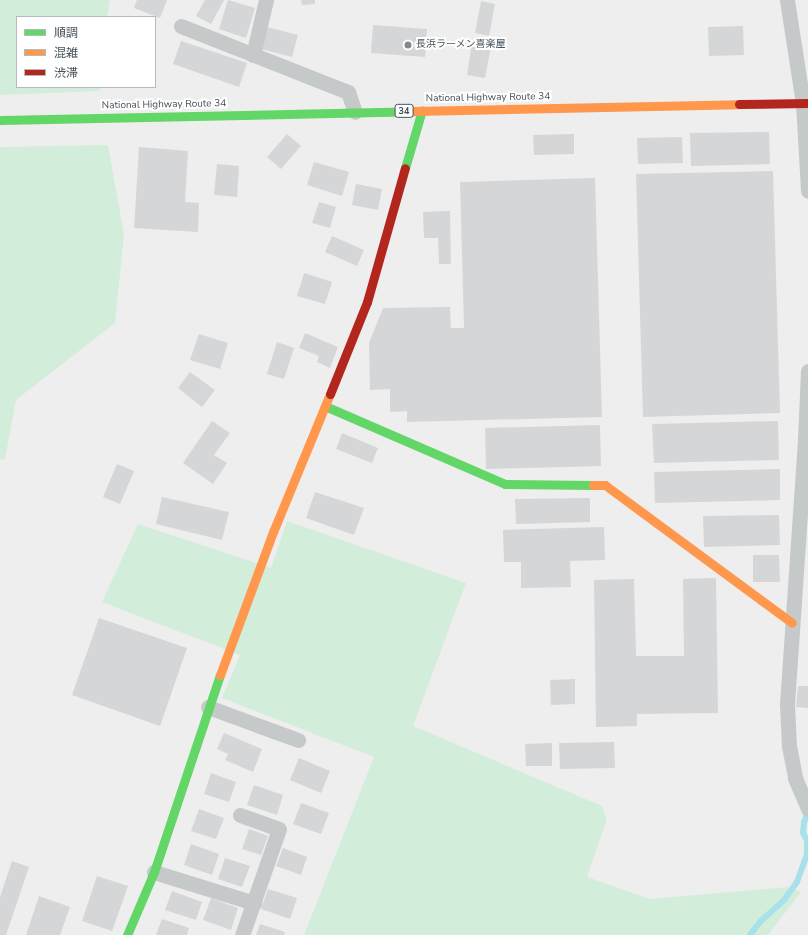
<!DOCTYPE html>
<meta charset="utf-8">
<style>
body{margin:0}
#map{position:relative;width:808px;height:935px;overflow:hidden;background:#efeeee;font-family:"Nunito Sans","Noto Sans JP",sans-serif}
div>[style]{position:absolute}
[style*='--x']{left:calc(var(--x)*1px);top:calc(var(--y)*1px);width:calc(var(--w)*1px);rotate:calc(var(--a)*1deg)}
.green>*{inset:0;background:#d3eddb}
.stream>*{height:5.5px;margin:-2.75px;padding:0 2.75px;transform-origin:2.75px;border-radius:2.75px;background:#a9e1ea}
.building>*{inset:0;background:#d5d6d7}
.street>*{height:15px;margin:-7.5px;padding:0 7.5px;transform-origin:7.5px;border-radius:7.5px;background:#c6c9ca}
.fast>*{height:9px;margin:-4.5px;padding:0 4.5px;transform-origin:4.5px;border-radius:4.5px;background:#63d668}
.slow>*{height:9px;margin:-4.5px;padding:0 4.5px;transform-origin:4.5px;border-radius:4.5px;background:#ff974d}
.jam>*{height:9px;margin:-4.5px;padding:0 4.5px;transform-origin:4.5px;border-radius:4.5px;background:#b3261e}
.dots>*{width:11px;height:11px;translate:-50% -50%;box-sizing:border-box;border:2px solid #fff;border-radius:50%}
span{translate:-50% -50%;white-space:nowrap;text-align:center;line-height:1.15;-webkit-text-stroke:4px #fff;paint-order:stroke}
.shield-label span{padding:1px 3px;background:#fff;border:1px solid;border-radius:3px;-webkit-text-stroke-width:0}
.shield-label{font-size:9px;color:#46525a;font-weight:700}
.poi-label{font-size:10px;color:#46525a}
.left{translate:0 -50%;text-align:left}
.street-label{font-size:10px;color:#46525a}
.legend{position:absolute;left:16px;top:16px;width:140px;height:72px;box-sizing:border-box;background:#fff;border:1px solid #b5babd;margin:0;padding:5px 7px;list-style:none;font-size:12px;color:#46525a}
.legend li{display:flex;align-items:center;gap:8px;height:20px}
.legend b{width:20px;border:1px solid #b5babd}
</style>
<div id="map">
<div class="green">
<i style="clip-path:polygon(0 0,110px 0,107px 17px,17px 17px,17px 87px,100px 87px,100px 91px,0 95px)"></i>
<i style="clip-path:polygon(108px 145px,124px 235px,115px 323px,16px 400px,5px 459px,0 460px,0 147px)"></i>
<i style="clip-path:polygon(287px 521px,466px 583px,413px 726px,602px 806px,607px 819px,587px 877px,650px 899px,788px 887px,801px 892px,768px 935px,304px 935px,374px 757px,222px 698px,240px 655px,102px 602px,138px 524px,271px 568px)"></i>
</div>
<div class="stream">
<i style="--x:750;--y:935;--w:18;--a:-52"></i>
<i style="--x:761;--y:921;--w:31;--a:-42"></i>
<i style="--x:784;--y:900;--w:22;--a:-54"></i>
<i style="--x:797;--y:882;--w:30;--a:-70"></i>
<i style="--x:807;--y:854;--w:13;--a:-90"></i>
<i style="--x:807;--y:841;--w:9;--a:-117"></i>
<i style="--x:803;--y:833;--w:10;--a:-84"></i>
<i style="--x:804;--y:823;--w:12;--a:-70"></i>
</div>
<div class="building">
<i style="clip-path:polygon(137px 0,167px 0,160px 18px,134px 8px)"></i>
<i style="clip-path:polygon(205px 0,224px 0,211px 24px,196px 16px)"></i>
<i style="clip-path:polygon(228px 0,255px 8px,246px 38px,219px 29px)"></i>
<i style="clip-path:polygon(301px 0,315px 0,315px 4px,302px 5px)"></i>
<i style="clip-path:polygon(481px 1px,495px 4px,489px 36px,475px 33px)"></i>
<i style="clip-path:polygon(373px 25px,427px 29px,425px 57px,371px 53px)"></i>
<i style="clip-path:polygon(743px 26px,744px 55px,709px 56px,708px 27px)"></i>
<i style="clip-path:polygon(267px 27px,298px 35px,292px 57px,261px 49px)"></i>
<i style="clip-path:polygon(473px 37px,492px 41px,485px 78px,467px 75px)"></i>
<i style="clip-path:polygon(181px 41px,247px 63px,239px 87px,173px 64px)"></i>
<i style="clip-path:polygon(769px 132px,770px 164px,691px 166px,690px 133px)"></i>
<i style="clip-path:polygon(287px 134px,301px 146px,281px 169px,267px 157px)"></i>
<i style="clip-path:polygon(574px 134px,574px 154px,534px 155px,533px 135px)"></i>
<i style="clip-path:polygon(682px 137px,683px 163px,638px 164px,637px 138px)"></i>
<i style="clip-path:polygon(139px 147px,188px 151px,185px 202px,199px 203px,198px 232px,134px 228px)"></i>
<i style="clip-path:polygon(314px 162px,349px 172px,342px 196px,307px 185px)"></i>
<i style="clip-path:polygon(217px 164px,239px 166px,237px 197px,214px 195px)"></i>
<i style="clip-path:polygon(773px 171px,780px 413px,643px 417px,636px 174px)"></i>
<i style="clip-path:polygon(595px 178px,602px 417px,407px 422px,407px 411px,390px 412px,390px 389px,370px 390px,369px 343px,383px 308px,450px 307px,451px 328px,464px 328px,460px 182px)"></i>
<i style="clip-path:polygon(356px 184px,382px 189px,378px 210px,352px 205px)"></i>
<i style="clip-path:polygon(319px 202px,336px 207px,330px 228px,312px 223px)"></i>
<i style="clip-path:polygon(450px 211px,451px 264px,439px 264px,438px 238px,424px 238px,423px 212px)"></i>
<i style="clip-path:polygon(332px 236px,364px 250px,357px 266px,325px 252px)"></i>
<i style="clip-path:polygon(304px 273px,332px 282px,325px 304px,297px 296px)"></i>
<i style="clip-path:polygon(305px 333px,338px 347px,330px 368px,317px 362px,319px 356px,299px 348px)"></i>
<i style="clip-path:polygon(199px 334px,228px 343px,220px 369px,190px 360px)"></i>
<i style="clip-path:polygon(277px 342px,294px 348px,284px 379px,267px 374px)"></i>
<i style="clip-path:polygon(190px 372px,215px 390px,202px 407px,178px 388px)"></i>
<i style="clip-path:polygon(212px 421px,230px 433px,214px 455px,227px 463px,213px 484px,183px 463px)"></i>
<i style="clip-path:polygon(778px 421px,779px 460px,654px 463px,652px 424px)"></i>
<i style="clip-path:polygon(600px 425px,601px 466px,486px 469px,485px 428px)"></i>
<i style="clip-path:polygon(342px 433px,378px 448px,372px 463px,336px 449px)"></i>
<i style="clip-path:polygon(117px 464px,134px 471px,120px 504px,103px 497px)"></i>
<i style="clip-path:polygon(780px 469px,780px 500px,655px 503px,654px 472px)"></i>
<i style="clip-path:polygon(315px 492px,364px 508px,354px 535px,306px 518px)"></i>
<i style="clip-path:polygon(162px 497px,229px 512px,222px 540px,156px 524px)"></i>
<i style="clip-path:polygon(590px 498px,590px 522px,516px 524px,515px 499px)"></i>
<i style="clip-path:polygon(779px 515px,780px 545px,704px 547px,703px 516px)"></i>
<i style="clip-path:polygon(604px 527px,605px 560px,570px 561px,571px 587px,521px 588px,521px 562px,504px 562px,503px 530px)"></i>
<i style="clip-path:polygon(753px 555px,779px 555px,780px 582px,753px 582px)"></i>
<i style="clip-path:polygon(716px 578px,718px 713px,637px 714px,637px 726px,596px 727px,594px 580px,634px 579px,636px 656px,684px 656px,683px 579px)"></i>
<i style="clip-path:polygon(99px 618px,187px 648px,160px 726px,72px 695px)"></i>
<i style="clip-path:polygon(575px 679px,575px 704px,551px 705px,550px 680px)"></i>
<i style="clip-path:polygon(798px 686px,808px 686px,808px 708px,796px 707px)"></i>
<i style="clip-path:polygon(224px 733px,262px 749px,253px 772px,225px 760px,228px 754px,217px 749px)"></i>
<i style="clip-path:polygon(614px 742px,615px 768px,560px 769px,559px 743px)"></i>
<i style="clip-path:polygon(552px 743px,552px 766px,526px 766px,525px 744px)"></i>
<i style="clip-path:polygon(299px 758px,330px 771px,321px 793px,290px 780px)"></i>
<i style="clip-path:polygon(211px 773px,236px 782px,229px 802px,204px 794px)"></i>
<i style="clip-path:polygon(254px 785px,283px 795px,277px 815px,247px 805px)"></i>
<i style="clip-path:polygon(301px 803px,329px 813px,321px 834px,293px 824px)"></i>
<i style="clip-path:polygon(199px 809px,224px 818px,216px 839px,191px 831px)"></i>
<i style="clip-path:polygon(249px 829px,268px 836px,261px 855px,242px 849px)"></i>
<i style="clip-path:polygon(191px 844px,219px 854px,212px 875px,184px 865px)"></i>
<i style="clip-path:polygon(283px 848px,307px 857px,301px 875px,276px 866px)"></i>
<i style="clip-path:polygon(225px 858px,250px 866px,242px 887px,218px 879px)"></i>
<i style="clip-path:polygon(12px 861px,29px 867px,6px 935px,0 935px,0 897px)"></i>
<i style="clip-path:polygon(97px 876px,128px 886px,112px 931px,82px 921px)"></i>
<i style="clip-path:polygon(268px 889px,297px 898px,290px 919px,261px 909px)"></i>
<i style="clip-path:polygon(172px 891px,202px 902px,196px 920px,165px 910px)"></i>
<i style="clip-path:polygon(39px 896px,70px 907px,60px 935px,26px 935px)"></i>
<i style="clip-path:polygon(211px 898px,238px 908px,231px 930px,203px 920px)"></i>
<i style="clip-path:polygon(162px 919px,189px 928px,187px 935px,156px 935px)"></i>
<i style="clip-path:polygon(260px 924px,285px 932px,284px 935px,256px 935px)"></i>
</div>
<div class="street">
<i style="--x:787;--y:0;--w:104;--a:81.2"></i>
<i style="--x:803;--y:103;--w:88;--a:86.7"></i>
<i style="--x:181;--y:26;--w:180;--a:21.6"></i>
<i style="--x:348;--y:92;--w:21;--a:71"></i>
<i style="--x:253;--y:55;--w:57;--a:-76.7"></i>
<i style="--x:808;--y:371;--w:69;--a:92.5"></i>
<i style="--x:805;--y:440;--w:265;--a:93.9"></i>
<i style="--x:787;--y:704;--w:42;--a:87.3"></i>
<i style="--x:789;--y:746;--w:33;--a:79"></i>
<i style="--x:795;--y:778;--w:34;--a:67"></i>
<i style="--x:208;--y:707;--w:96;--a:20.1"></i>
<i style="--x:240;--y:815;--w:41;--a:19.7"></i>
<i style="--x:279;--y:829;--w:112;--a:109.2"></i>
<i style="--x:154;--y:872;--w:105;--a:17.2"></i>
</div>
<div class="fast">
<i style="--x:0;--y:120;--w:414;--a:-1.2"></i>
<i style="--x:405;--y:168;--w:60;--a:-73.7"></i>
<i style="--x:325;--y:406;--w:196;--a:23.4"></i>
<i style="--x:505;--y:484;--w:88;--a:0.7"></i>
<i style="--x:127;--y:935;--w:69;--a:-66.8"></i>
<i style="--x:154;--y:872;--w:208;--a:-71.5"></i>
</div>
<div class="slow">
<i style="--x:414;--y:111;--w:325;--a:-1.2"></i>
<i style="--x:593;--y:485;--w:12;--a:0"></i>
<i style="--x:605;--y:485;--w:232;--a:36.4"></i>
<i style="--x:220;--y:675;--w:153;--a:-69.7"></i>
<i style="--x:273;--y:532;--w:149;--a:-67.6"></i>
</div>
<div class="jam">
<i style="--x:739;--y:104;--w:69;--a:-0.8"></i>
<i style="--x:330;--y:394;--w:99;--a:-68.1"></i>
<i style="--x:367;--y:302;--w:139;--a:-74.2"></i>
</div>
<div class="dots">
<i style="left:408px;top:45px;background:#81898e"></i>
</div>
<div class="shield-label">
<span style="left:404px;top:111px">34</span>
</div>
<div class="poi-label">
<span class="left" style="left:416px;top:45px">長浜ラーメン喜楽屋</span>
</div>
<div class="street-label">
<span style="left:488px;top:98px;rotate:-1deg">National Highway Route 34</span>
<span style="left:164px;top:105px;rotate:-1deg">National Highway Route 34</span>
</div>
<ul class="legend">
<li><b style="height:5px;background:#63d668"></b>順調</li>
<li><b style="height:5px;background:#ff974d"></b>混雑</li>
<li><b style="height:5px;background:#b3261e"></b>渋滞</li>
</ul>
</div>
